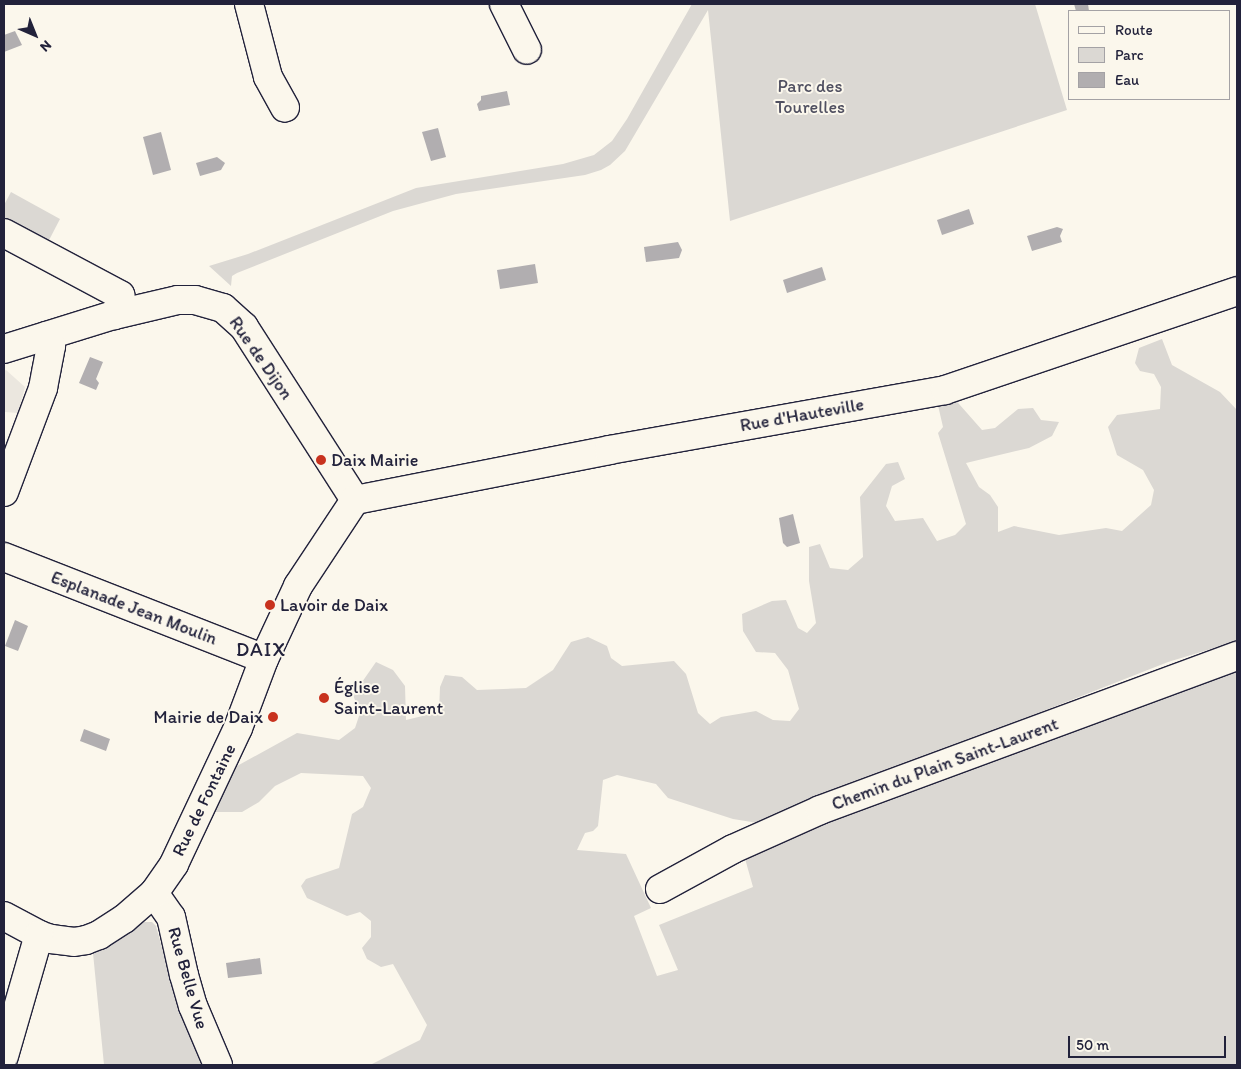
<!DOCTYPE html>
<meta charset="utf-8">
<style>
body{margin:0}
#map{position:relative;width:1241px;height:1069px;overflow:hidden;background:#fbf7ec;font-family:Itim,sans-serif}
div>[style]{position:absolute}
[style*='--x']{left:calc(var(--x)*1px);top:calc(var(--y)*1px);width:calc(var(--w)*1px);rotate:calc(var(--a)*1deg)}
.built>*{inset:0;background:#ebe7df}
.green>*{inset:0;background:#dbd8d3}
.water>*{inset:0;background:#b1aeb0}
.roads{filter:drop-shadow(1px 0 #22223b) drop-shadow(-1px 0 #22223b) drop-shadow(0 1px #22223b) drop-shadow(0 -1px #22223b)}
.minor>*{height:28px;margin:-14px;padding:0 14px;transform-origin:14px;border-radius:14px;background:#fbf7ec}
.dots>*{width:14px;height:14px;translate:-50% -50%;box-sizing:border-box;border:2px solid #fbf7ec;border-radius:50%}
span{translate:-50% -50%;white-space:nowrap;text-align:center;line-height:1.15;-webkit-text-stroke:4px #fbf7ec;paint-order:stroke}
.park-label{font-size:18px;color:#505061}
.street-label{font-size:18px;color:#22223b}
.poi-label{font-size:18px;color:#22223b}
.left{translate:0 -50%;text-align:left}
.right{translate:-100% -50%;text-align:right}
.quarter-label{font-size:20px;color:#22223b;letter-spacing:1px}
.frame{position:absolute;inset:0;border:5px solid #22223b;pointer-events:none}
.legend{position:absolute;left:1068px;top:10px;width:162px;height:90px;box-sizing:border-box;background:#fbf7ec;border:1px solid #a4a2a5;margin:0;padding:6px 9px;list-style:none;font-size:15px;color:#22223b}
.legend li{display:flex;align-items:center;gap:10px;height:25px}
.legend b{width:25px;border:1px solid #a4a2a5}
.north{position:absolute;left:10px;top:10px;width:50px;height:50px;-webkit-text-stroke:4px #fbf7ec;paint-order:stroke;rotate:136deg;font-size:14px;font-weight:700;line-height:20px;text-align:center;color:#22223b}
.north::after{content:'';display:block;margin:auto;width:18px;height:22px;background:#22223b;clip-path:polygon(50% 0,100% 100%,50% 72%,0 100%)}
.scale{position:absolute;left:1068px;top:1036px;width:158px;height:22px;box-sizing:border-box;border:2px solid #22223b;border-top:0;padding-left:6px;font-size:15px;line-height:18px;white-space:nowrap;color:#22223b;-webkit-text-stroke:4px #fbf7ec;paint-order:stroke}
</style>
<div id="map">
<div class="built">
<i style="clip-path:polygon(6px 370px,25px 387px,18px 413px,5px 412px,4px 415px,4px 371px)"></i>
</div>
<div class="green">
<i style="clip-path:polygon(692px 4px,1035px 4px,1067px 110px,730px 221px,708px 10px,625px 151px,610px 165px,601px 170px,585px 175px,456px 194px,393px 211px,237px 273px,232px 276px,231px 286px,209px 266px,248px 254px,416px 188px,563px 164px,594px 155px,612px 141px,627px 119px)"></i>
<i style="clip-path:polygon(11px 192px,60px 219px,47px 244px,4px 219px,4px 205px)"></i>
<i style="clip-path:polygon(1162px 339px,1172px 365px,1220px 392px,1237px 410px,1237px 641px,1168px 662px,758px 823px,733px 819px,668px 798px,656px 784px,617px 775px,603px 780px,598px 826px,593px 831px,585px 833px,577px 850px,626px 854px,651px 908px,634px 916px,657px 976px,678px 970px,659px 925px,753px 887px,742px 848px,837px 809px,848px 816px,1163px 691px,1237px 665px,1237px 1065px,370px 1065px,420px 1040px,427px 1025px,393px 964px,381px 967px,367px 959px,362px 948px,371px 937px,371px 921px,360px 912px,347px 916px,307px 898px,301px 886px,306px 879px,339px 868px,352px 814px,363px 807px,371px 788px,363px 776px,301px 773px,275px 786px,259px 802px,242px 812px,214px 812px,237px 766px,297px 733px,339px 740px,355px 728px,360px 713px,353px 695px,376px 662px,393px 670px,405px 686px,406px 720px,439px 712px,440px 687px,445px 675px,462px 677px,477px 690px,526px 688px,553px 670px,571px 642px,588px 637px,607px 646px,611px 658px,622px 666px,674px 661px,686px 674px,698px 713px,710px 724px,721px 717px,756px 711px,773px 720px,790px 721px,799px 709px,788px 670px,775px 653px,756px 652px,743px 631px,742px 614px,772px 601px,786px 600px,798px 628px,807px 633px,816px 623px,809px 581px,809px 547px,820px 544px,830px 568px,848px 570px,863px 557px,860px 497px,886px 464px,898px 462px,905px 479px,892px 486px,886px 506px,895px 521px,923px 518px,937px 541px,955px 535px,966px 524px,938px 433px,943px 427px,937px 401px,952px 396px,982px 430px,995px 428px,1018px 409px,1033px 408px,1041px 420px,1059px 422px,1052px 436px,1029px 448px,966px 463px,979px 487px,990px 495px,998px 507px,998px 532px,1014px 526px,1059px 535px,1106px 528px,1122px 531px,1151px 505px,1154px 490px,1143px 470px,1117px 455px,1108px 427px,1117px 415px,1160px 409px,1161px 387px,1154px 374px,1140px 371px,1135px 363px,1139px 348px)"></i>
<i style="clip-path:polygon(141px 922px,152px 922px,156px 926px,174px 991px,201px 1065px,104px 1065px,93px 953px)"></i>
</div>
<div class="water">
<i style="clip-path:polygon(1074px 4px,1088px 4px,1089px 11px,1076px 11px)"></i>
<i style="clip-path:polygon(15px 31px,22px 45px,4px 52px,4px 35px)"></i>
<i style="clip-path:polygon(507px 91px,510px 105px,479px 111px,477px 104px,481px 100px,481px 96px)"></i>
<i style="clip-path:polygon(438px 128px,446px 157px,431px 161px,422px 132px)"></i>
<i style="clip-path:polygon(161px 132px,171px 170px,153px 175px,143px 137px)"></i>
<i style="clip-path:polygon(217px 157px,225px 163px,221px 170px,200px 176px,196px 163px)"></i>
<i style="clip-path:polygon(969px 209px,974px 224px,942px 235px,937px 220px)"></i>
<i style="clip-path:polygon(1057px 227px,1063px 229px,1060px 236px,1062px 242px,1032px 251px,1027px 236px)"></i>
<i style="clip-path:polygon(678px 242px,682px 250px,679px 258px,646px 262px,644px 247px)"></i>
<i style="clip-path:polygon(535px 264px,538px 283px,500px 289px,497px 270px)"></i>
<i style="clip-path:polygon(822px 267px,826px 280px,787px 293px,783px 280px)"></i>
<i style="clip-path:polygon(90px 357px,103px 362px,96px 379px,99px 383px,96px 390px,79px 383px)"></i>
<i style="clip-path:polygon(793px 514px,800px 543px,787px 547px,783px 543px,779px 518px)"></i>
<i style="clip-path:polygon(15px 620px,28px 626px,18px 651px,5px 646px)"></i>
<i style="clip-path:polygon(84px 729px,110px 739px,106px 751px,80px 741px)"></i>
<i style="clip-path:polygon(260px 958px,262px 974px,228px 978px,226px 963px)"></i>
</div>
<div class="roads">
<div class="minor">
<i style="--x:249;--y:4;--w:75;--a:75.4"></i>
<i style="--x:268;--y:77;--w:35;--a:61"></i>
<i style="--x:504;--y:4;--w:51;--a:63.4"></i>
<i style="--x:4;--y:233;--w:132;--a:28.1"></i>
<i style="--x:120;--y:295;--w:7;--a:82"></i>
<i style="--x:121;--y:302;--w:15;--a:118"></i>
<i style="--x:4;--y:349;--w:115;--a:-17.2"></i>
<i style="--x:114;--y:315;--w:66;--a:-13.2"></i>
<i style="--x:178;--y:300;--w:17;--a:0"></i>
<i style="--x:195;--y:300;--w:29;--a:16"></i>
<i style="--x:223;--y:308;--w:28;--a:42"></i>
<i style="--x:244;--y:327;--w:206;--a:57.3"></i>
<i style="--x:4;--y:492;--w:111;--a:-69.4"></i>
<i style="--x:43;--y:388;--w:43;--a:-79.2"></i>
<i style="--x:51;--y:346;--w:11;--a:-112"></i>
<i style="--x:355;--y:500;--w:259;--a:-11.1"></i>
<i style="--x:609;--y:450;--w:341;--a:-10.1"></i>
<i style="--x:945;--y:390;--w:308;--a:-18.7"></i>
<i style="--x:4;--y:557;--w:279;--a:21.4"></i>
<i style="--x:660;--y:889;--w:83;--a:-28.7"></i>
<i style="--x:733;--y:849;--w:95;--a:-24.1"></i>
<i style="--x:820;--y:810;--w:445;--a:-20.3"></i>
<i style="--x:154;--y:893;--w:29;--a:55"></i>
<i style="--x:171;--y:917;--w:59;--a:77.4"></i>
<i style="--x:184;--y:975;--w:32;--a:74"></i>
<i style="--x:193;--y:1006;--w:64;--a:67"></i>
<i style="--x:4;--y:916;--w:40;--a:28"></i>
<i style="--x:39;--y:935;--w:13;--a:18"></i>
<i style="--x:51;--y:939;--w:23;--a:7"></i>
<i style="--x:74;--y:942;--w:12;--a:-9"></i>
<i style="--x:86;--y:940;--w:14;--a:-21"></i>
<i style="--x:99;--y:935;--w:30;--a:-33"></i>
<i style="--x:124;--y:919;--w:40;--a:-41"></i>
<i style="--x:154;--y:893;--w:35;--a:-55"></i>
<i style="--x:174;--y:864;--w:150;--a:-64.8"></i>
<i style="--x:238;--y:728;--w:74;--a:-69.4"></i>
<i style="--x:264;--y:659;--w:81;--a:-65"></i>
<i style="--x:298;--y:586;--w:103;--a:-56.5"></i>
<i style="--x:4;--y:1056;--w:126;--a:-73.9"></i>
</div>
</div>
<div class="dots">
<i style="left:321px;top:460px;background:#c8321e"></i>
<i style="left:270px;top:605px;background:#c8321e"></i>
<i style="left:324px;top:698px;background:#c8321e"></i>
<i style="left:273px;top:717px;background:#c8321e"></i>
</div>
<div class="park-label">
<span style="left:810px;top:97px">Parc des<br>Tourelles</span>
</div>
<div class="street-label">
<span style="left:261px;top:358px;rotate:55deg">Rue de Dijon</span>
<span style="left:802px;top:415px;rotate:-10deg">Rue d'Hauteville</span>
<span style="left:134px;top:608px;rotate:21deg">Esplanade Jean Moulin</span>
<span style="left:945px;top:764px;rotate:-20deg">Chemin du Plain Saint-Laurent</span>
<span style="left:204px;top:800px;rotate:-64deg">Rue de Fontaine</span>
<span style="left:188px;top:978px;rotate:74deg">Rue Belle Vue</span>
</div>
<div class="poi-label">
<span class="left" style="left:331px;top:460px">Daix Mairie</span>
<span class="left" style="left:280px;top:605px">Lavoir de Daix</span>
<span class="left" style="left:334px;top:698px">Église<br>Saint-Laurent</span>
<span class="right" style="left:263px;top:717px">Mairie de Daix</span>
</div>
<div class="quarter-label">
<span style="left:261px;top:649px">DAIX</span>
</div>
<div class="frame"></div>
<ul class="legend">
<li><b style="height:6px;background:#fbf7ec"></b>Route</li>
<li><b style="height:14px;background:#dbd8d3"></b>Parc</li>
<li><b style="height:14px;background:#b1aeb0"></b>Eau</li>
</ul>
<div class="north">N</div>
<div class="scale">50 m</div>
</div>
